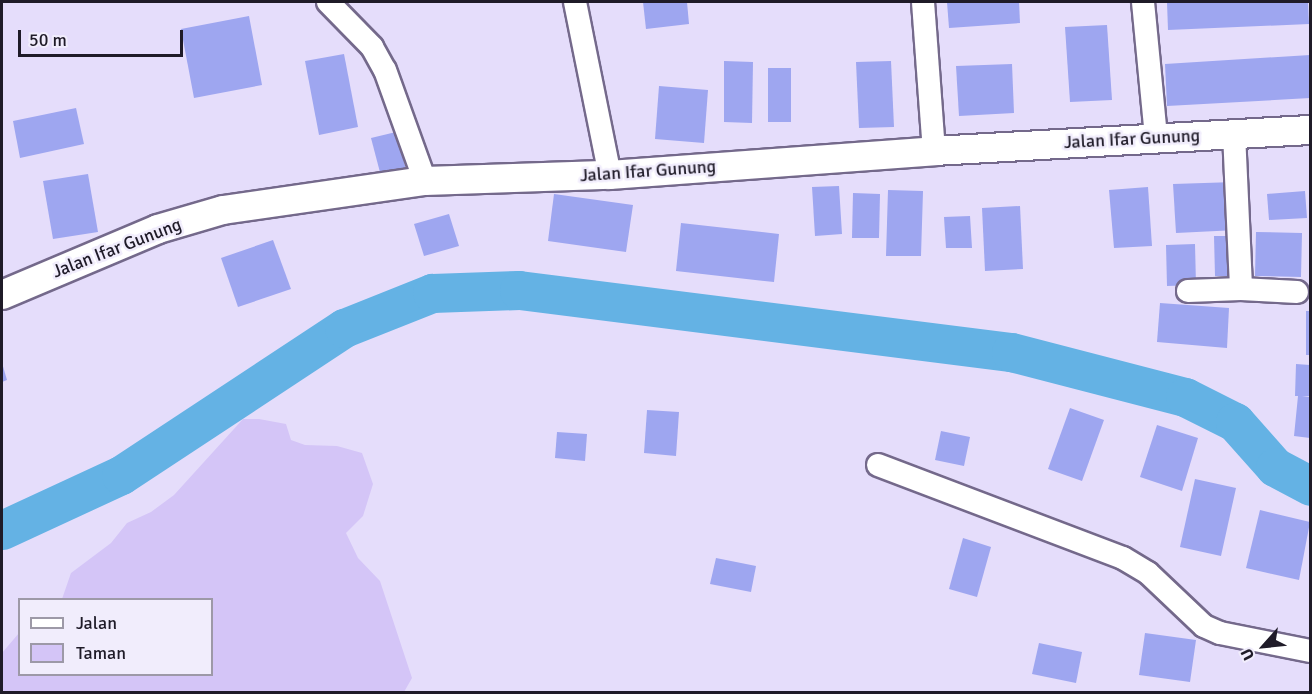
<!DOCTYPE html>
<style>
body{margin:0}
#map{position:relative;width:1312px;height:694px;overflow:hidden;background:#e5ddfb;font-family:Signika,sans-serif}
div>[style]{position:absolute}
[style*='--x']{left:calc(var(--x)*1px);top:calc(var(--y)*1px);width:calc(var(--w)*1px);rotate:calc(var(--a)*1deg)}
.green>*{inset:0;background:#d4c5f7}
.river>*{height:39px;margin:-19.5px;padding:0 19.5px;transform-origin:19.5px;border-radius:19.5px;background:#64b2e4}
.building>*{inset:0;background:#9ea6f0}
.roads{filter:drop-shadow(2px 0 #74698b) drop-shadow(-2px 0 #74698b) drop-shadow(0 2px #74698b) drop-shadow(0 -2px #74698b)}
.minor>*{height:22px;margin:-11px;padding:0 11px;transform-origin:11px;border-radius:11px;background:#fff}
.tertiary>*{height:28px;margin:-14px;padding:0 14px;transform-origin:14px;border-radius:14px;background:#fff}
span{translate:-50% -50%;white-space:nowrap;text-align:center;line-height:1.15;-webkit-text-stroke:5px #f1edfc;paint-order:stroke}
.street-label{font-size:18px;color:#1f1b28}
.frame{position:absolute;inset:0;border:3px solid #1f1b28;pointer-events:none}
.legend{position:absolute;left:18px;top:598px;width:195px;height:78px;box-sizing:border-box;background:#f1edfc;border:2px solid #9d99a7;margin:0;padding:8px 10px;list-style:none;font-size:18px;color:#1f1b28}
.legend li{display:flex;align-items:center;gap:12px;height:30px}
.legend b{width:30px;border:2px solid #9d99a7}
.north{position:absolute;left:1234px;top:616px;width:60px;height:60px;-webkit-text-stroke:4px #f1edfc;paint-order:stroke;rotate:243deg;font-size:16px;font-weight:700;line-height:24px;text-align:center;color:#1f1b28}
.north::after{content:'';display:block;margin:auto;width:21px;height:27px;background:#1f1b28;clip-path:polygon(50% 0,100% 100%,50% 72%,0 100%)}
.scale{position:absolute;left:18px;top:30px;width:165px;height:27px;box-sizing:border-box;border:3px solid #1f1b28;border-top:0;padding-left:8px;font-size:18px;line-height:21px;white-space:nowrap;color:#1f1b28;-webkit-text-stroke:4px #f1edfc;paint-order:stroke}
</style>
<div id="map">
<div class="green">
<i style="clip-path:polygon(243px 419px,259px 419px,286px 424px,291px 440px,305px 445px,337px 446px,362px 453px,373px 484px,363px 516px,346px 533px,358px 558px,380px 581px,412px 678px,404px 692px,2px 692px,2px 653px,19px 633px,20px 674px,212px 674px,212px 600px,62px 599px,71px 573px,111px 543px,127px 523px,151px 512px,174px 495px)"></i>
</div>
<div class="river">
<i style="--x:2;--y:530;--w:131;--a:-24.8"></i>
<i style="--x:121;--y:475;--w:267;--a:-33.4"></i>
<i style="--x:344;--y:328;--w:95;--a:-21.7"></i>
<i style="--x:432;--y:293;--w:87;--a:-2"></i>
<i style="--x:519;--y:290;--w:496;--a:7.2"></i>
<i style="--x:1011;--y:352;--w:180;--a:14.5"></i>
<i style="--x:1185;--y:397;--w:56;--a:26.6"></i>
<i style="--x:1235;--y:422;--w:60;--a:48.4"></i>
<i style="--x:1275;--y:467;--w:40;--a:28"></i>
</div>
<div class="building">
<i style="clip-path:polygon(643px 2px,687px 2px,689px 24px,646px 29px)"></i>
<i style="clip-path:polygon(947px 2px,1019px 2px,1020px 23px,949px 28px)"></i>
<i style="clip-path:polygon(1167px 2px,1308px 2px,1309px 24px,1168px 30px)"></i>
<i style="clip-path:polygon(249px 16px,262px 85px,194px 98px,181px 29px)"></i>
<i style="clip-path:polygon(1107px 25px,1112px 100px,1070px 102px,1065px 27px)"></i>
<i style="clip-path:polygon(344px 54px,358px 127px,319px 135px,305px 61px)"></i>
<i style="clip-path:polygon(1310px 55px,1310px 98px,1167px 106px,1165px 64px)"></i>
<i style="clip-path:polygon(724px 61px,753px 62px,752px 123px,724px 122px)"></i>
<i style="clip-path:polygon(891px 61px,894px 127px,859px 128px,856px 62px)"></i>
<i style="clip-path:polygon(1012px 64px,1014px 113px,959px 116px,956px 66px)"></i>
<i style="clip-path:polygon(768px 68px,791px 68px,791px 122px,768px 122px)"></i>
<i style="clip-path:polygon(659px 86px,708px 90px,704px 143px,655px 139px)"></i>
<i style="clip-path:polygon(76px 108px,84px 144px,20px 158px,13px 121px)"></i>
<i style="clip-path:polygon(396px 132px,407px 173px,382px 180px,371px 138px)"></i>
<i style="clip-path:polygon(88px 174px,98px 232px,53px 239px,43px 181px)"></i>
<i style="clip-path:polygon(1235px 182px,1237px 230px,1176px 233px,1173px 184px)"></i>
<i style="clip-path:polygon(839px 186px,842px 234px,815px 236px,812px 187px)"></i>
<i style="clip-path:polygon(1148px 187px,1152px 246px,1114px 248px,1109px 190px)"></i>
<i style="clip-path:polygon(888px 190px,923px 191px,921px 256px,886px 256px)"></i>
<i style="clip-path:polygon(1305px 191px,1307px 218px,1269px 220px,1267px 194px)"></i>
<i style="clip-path:polygon(853px 193px,880px 194px,879px 238px,852px 238px)"></i>
<i style="clip-path:polygon(554px 194px,633px 205px,626px 252px,548px 241px)"></i>
<i style="clip-path:polygon(1020px 206px,1023px 269px,985px 271px,982px 208px)"></i>
<i style="clip-path:polygon(449px 214px,459px 246px,424px 256px,414px 224px)"></i>
<i style="clip-path:polygon(970px 216px,972px 248px,946px 248px,944px 217px)"></i>
<i style="clip-path:polygon(681px 223px,779px 234px,774px 282px,676px 271px)"></i>
<i style="clip-path:polygon(1256px 232px,1302px 233px,1301px 277px,1255px 276px)"></i>
<i style="clip-path:polygon(1214px 236px,1235px 236px,1235px 276px,1215px 276px)"></i>
<i style="clip-path:polygon(273px 240px,291px 289px,238px 307px,221px 258px)"></i>
<i style="clip-path:polygon(1195px 244px,1196px 285px,1167px 286px,1166px 245px)"></i>
<i style="clip-path:polygon(1160px 303px,1229px 308px,1227px 348px,1157px 342px)"></i>
<i style="clip-path:polygon(1306px 311px,1310px 311px,1310px 355px,1306px 355px)"></i>
<i style="clip-path:polygon(2px 363px,7px 380px,2px 382px)"></i>
<i style="clip-path:polygon(1296px 364px,1310px 365px,1310px 396px,1302px 396px,1310px 397px,1310px 438px,1294px 436px,1298px 396px,1295px 396px)"></i>
<i style="clip-path:polygon(1070px 408px,1104px 420px,1082px 481px,1048px 469px)"></i>
<i style="clip-path:polygon(647px 410px,679px 412px,676px 456px,644px 453px)"></i>
<i style="clip-path:polygon(1157px 425px,1198px 438px,1182px 491px,1140px 477px)"></i>
<i style="clip-path:polygon(941px 431px,970px 437px,964px 466px,935px 460px)"></i>
<i style="clip-path:polygon(557px 432px,587px 434px,585px 461px,555px 458px)"></i>
<i style="clip-path:polygon(1195px 479px,1236px 488px,1221px 556px,1180px 547px)"></i>
<i style="clip-path:polygon(1260px 510px,1310px 522px,1299px 580px,1246px 568px)"></i>
<i style="clip-path:polygon(963px 538px,991px 547px,977px 597px,949px 589px)"></i>
<i style="clip-path:polygon(716px 558px,756px 566px,751px 592px,710px 584px)"></i>
<i style="clip-path:polygon(1145px 633px,1196px 640px,1190px 682px,1139px 675px)"></i>
<i style="clip-path:polygon(1039px 643px,1082px 652px,1076px 683px,1032px 674px)"></i>
</div>
<div class="roads">
<div class="minor">
<i style="--x:328;--y:2;--w:63;--a:45.6"></i>
<i style="--x:372;--y:47;--w:26;--a:61"></i>
<i style="--x:385;--y:70;--w:118;--a:70.2"></i>
<i style="--x:575;--y:2;--w:177;--a:78.6"></i>
<i style="--x:923;--y:2;--w:149;--a:85.8"></i>
<i style="--x:1143;--y:2;--w:137;--a:84.5"></i>
<i style="--x:1234;--y:133;--w:156;--a:87.4"></i>
<i style="--x:1241;--y:289;--w:56;--a:3.1"></i>
<i style="--x:1188;--y:291;--w:53;--a:-2.2"></i>
<i style="--x:878;--y:465;--w:262;--a:20.8"></i>
<i style="--x:1123;--y:558;--w:29;--a:31"></i>
<i style="--x:1148;--y:573;--w:77;--a:43.4"></i>
<i style="--x:1204;--y:626;--w:17;--a:24"></i>
<i style="--x:1220;--y:633;--w:92;--a:11.3"></i>
</div>
<div class="tertiary">
<i style="--x:2;--y:295;--w:169;--a:-22.9"></i>
<i style="--x:158;--y:229;--w:68;--a:-16.3"></i>
<i style="--x:223;--y:210;--w:204;--a:-8.2"></i>
<i style="--x:425;--y:181;--w:185;--a:-1.9"></i>
<i style="--x:610;--y:175;--w:325;--a:-4.2"></i>
<i style="--x:934;--y:151;--w:377;--a:-3.2"></i>
</div>
</div>
<div class="street-label">
<span style="left:1132px;top:139px;rotate:-3deg">Jalan Ifar Gunung</span>
<span style="left:648px;top:171px;rotate:-4deg">Jalan Ifar Gunung</span>
<span style="left:117px;top:248px;rotate:-21deg">Jalan Ifar Gunung</span>
</div>
<div class="frame"></div>
<ul class="legend">
<li><b style="height:8px;background:#fff"></b>Jalan</li>
<li><b style="height:16px;background:#d4c5f7"></b>Taman</li>
</ul>
<div class="north">U</div>
<div class="scale">50 m</div>
</div>
